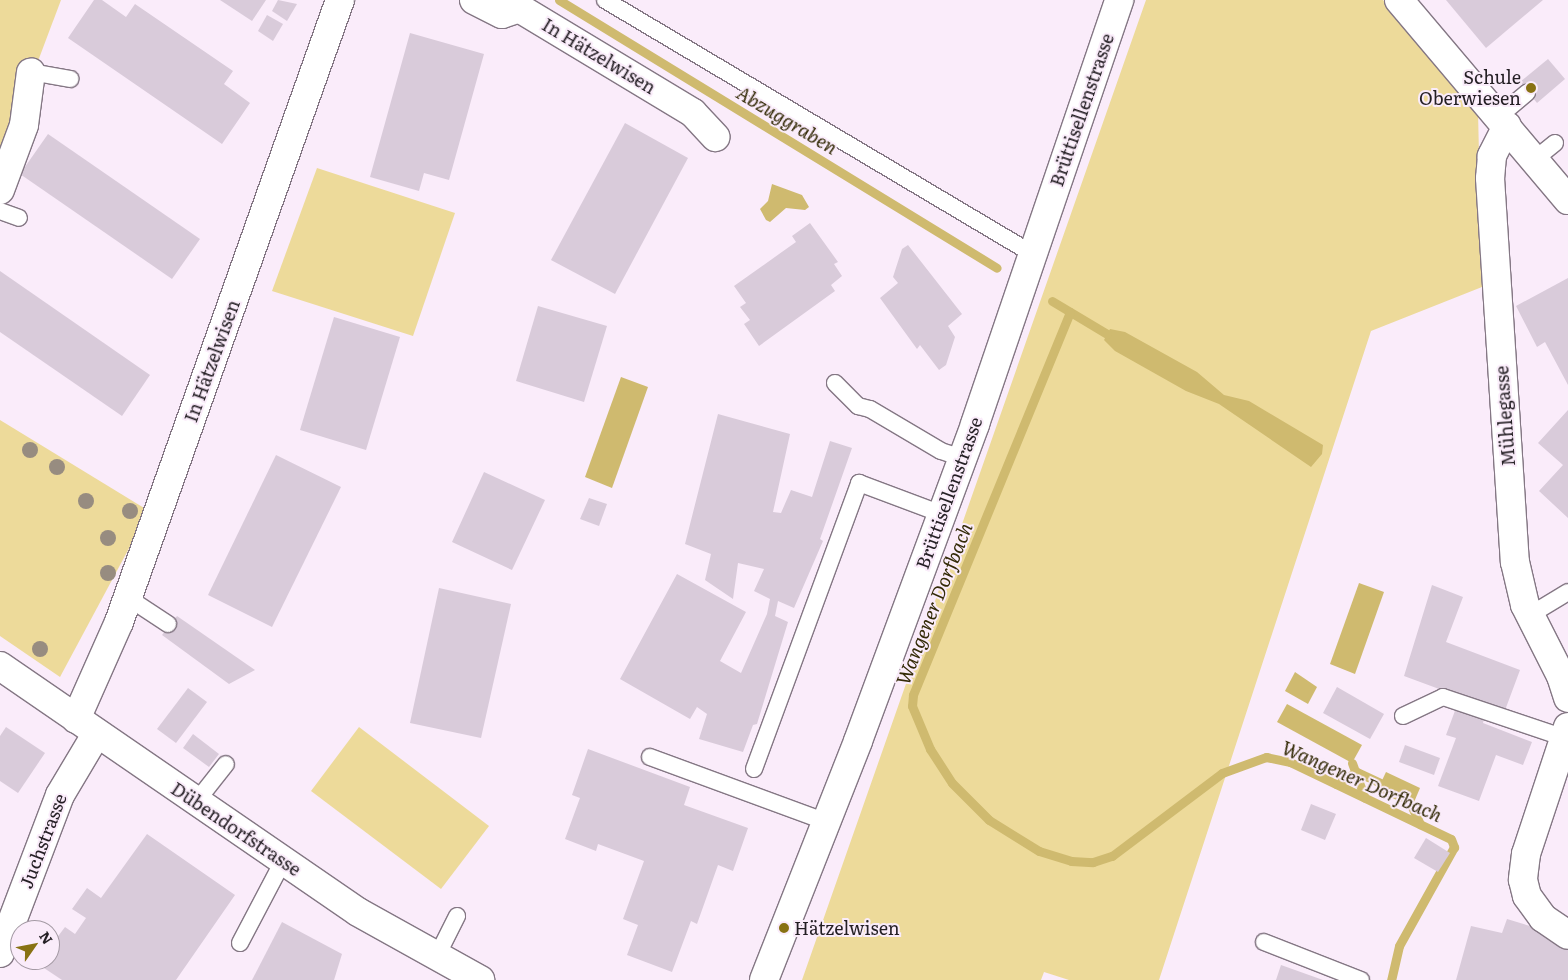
<!DOCTYPE html>
<meta charset="utf-8">
<style>
body{margin:0}
#map{position:relative;width:1568px;height:980px;overflow:hidden;background:#faecfa;font-family:Literata,serif}
div>[style]{position:absolute}
[style*='--x']{left:calc(var(--x)*1px);top:calc(var(--y)*1px);width:calc(var(--w)*1px);rotate:calc(var(--a)*1deg)}
.green>*{inset:0;background:#edda9a}
.water>*{inset:0;background:#cfba6f}
.stream>*{height:9px;margin:-4.5px;padding:0 4.5px;transform-origin:4.5px;border-radius:4.5px;background:#cfba6f}
.building>*{inset:0;background:#d9cbda}
.roads{filter:drop-shadow(1px 0 #847784) drop-shadow(-1px 0 #847784) drop-shadow(0 1px #847784) drop-shadow(0 -1px #847784)}
.lane>*{height:16px;margin:-8px;padding:0 8px;transform-origin:8px;border-radius:8px;background:#fff}
.street>*{height:28px;margin:-14px;padding:0 14px;transform-origin:14px;border-radius:14px;background:#fff}
.secondary>*{height:28px;margin:-14px;padding:0 14px;transform-origin:14px;border-radius:14px;background:#fff}
.trees>*{width:16px;height:16px;margin:-8px;border-radius:50%;background:#978c80}
.dots>*{width:14px;height:14px;translate:-50% -50%;box-sizing:border-box;border:2px solid #faecfa;border-radius:50%}
span{translate:-50% -50%;white-space:nowrap;text-align:center;line-height:1.15;-webkit-text-stroke:4px #faecfa;paint-order:stroke}
.street-label{font-size:18px;color:#241f24}
.poi-label{font-size:18px;color:#241f24}
.right{translate:-100% -50%;text-align:right}
.left{translate:0 -50%;text-align:left}
.water-label{font-size:19px;color:#342b08;font-style:italic}
.north{position:absolute;left:10px;top:920px;width:50px;height:50px;box-sizing:border-box;background:#faecfa;border:1px solid #a49aa4;border-radius:50%;rotate:57deg;font-size:14px;font-weight:700;line-height:20px;text-align:center;color:#241f24}
.north::after{content:'';display:block;margin:auto;width:18px;height:22px;background:#887213;clip-path:polygon(50% 0,100% 100%,50% 72%,0 100%)}
</style>
<div id="map">
<div class="green">
<i style="clip-path:polygon(0 0,61px 0,0 162px)"></i>
<i style="clip-path:polygon(1146px 0,1383px 0,1478px 111px,1482px 287px,1371px 331px,1159px 980px,1069px 980px,1044px 972px,1041px 980px,802px 980px)"></i>
<i style="clip-path:polygon(317px 168px,455px 213px,413px 336px,272px 291px)"></i>
<i style="clip-path:polygon(0 420px,149px 511px,60px 677px,0 636px)"></i>
<i style="clip-path:polygon(359px 727px,489px 826px,441px 889px,311px 791px)"></i>
</div>
<div class="water">
<i style="clip-path:polygon(772px 184px,802px 195px,809px 207px,805px 210px,786px 208px,770px 222px,766px 220px,760px 209px,768px 201px)"></i>
<i style="clip-path:polygon(1110px 329px,1125px 332px,1197px 372px,1224px 395px,1249px 401px,1323px 445px,1322px 454px,1311px 467px,1219px 404px,1186px 391px,1115px 351px,1104px 340px)"></i>
<i style="clip-path:polygon(621px 377px,648px 387px,612px 488px,585px 477px)"></i>
<i style="clip-path:polygon(1359px 583px,1384px 592px,1355px 674px,1330px 664px)"></i>
<i style="clip-path:polygon(1295px 672px,1317px 687px,1308px 704px,1285px 691px)"></i>
<i style="clip-path:polygon(1287px 704px,1362px 745px,1352px 763px,1277px 722px)"></i>
<i style="clip-path:polygon(1386px 772px,1420px 788px,1412px 807px,1377px 791px)"></i>
</div>
<div class="stream">
<i style="--x:559;--y:0;--w:513;--a:31.46"></i>
<i style="--x:1052;--y:301;--w:64;--a:31"></i>
<i style="--x:1070;--y:312;--w:414;--a:112.3"></i>
<i style="--x:913;--y:695;--w:11;--a:95"></i>
<i style="--x:912;--y:706;--w:47;--a:67.3"></i>
<i style="--x:930;--y:749;--w:40;--a:57.1"></i>
<i style="--x:952;--y:783;--w:52;--a:45"></i>
<i style="--x:989;--y:820;--w:59;--a:31.8"></i>
<i style="--x:1039;--y:851;--w:34;--a:17"></i>
<i style="--x:1071;--y:861;--w:22;--a:3"></i>
<i style="--x:1093;--y:862;--w:20;--a:-18"></i>
<i style="--x:1112;--y:856;--w:138;--a:-37"></i>
<i style="--x:1222;--y:773;--w:47;--a:-20"></i>
<i style="--x:1266;--y:757;--w:25;--a:12"></i>
<i style="--x:1290;--y:762;--w:178;--a:25.6"></i>
<i style="--x:1451;--y:839;--w:9;--a:69"></i>
<i style="--x:1454;--y:847;--w:113;--a:119.1"></i>
<i style="--x:1399;--y:946;--w:35;--a:103"></i>
<i style="--x:1352;--y:763;--w:37;--a:70"></i>
<i style="--x:1357;--y:772;--w:26;--a:25"></i>
<i style="--x:1336;--y:784;--w:24;--a:-30"></i>
<i style="--x:1412;--y:807;--w:19;--a:65"></i>
</div>
<div class="building">
<i style="clip-path:polygon(94px 0,102px 0,126px 17px,135px 4px,233px 71px,224px 84px,250px 103px,222px 144px,68px 38px)"></i>
<i style="clip-path:polygon(220px 0,266px 0,252px 21px)"></i>
<i style="clip-path:polygon(278px 0,297px 4px,287px 21px,272px 11px)"></i>
<i style="clip-path:polygon(1446px 0,1543px 0,1486px 48px)"></i>
<i style="clip-path:polygon(267px 15px,283px 24px,273px 41px,258px 31px)"></i>
<i style="clip-path:polygon(410px 33px,484px 54px,449px 180px,424px 173px,419px 191px,370px 177px)"></i>
<i style="clip-path:polygon(1548px 59px,1565px 79px,1537px 103px,1520px 82px)"></i>
<i style="clip-path:polygon(625px 123px,688px 158px,615px 294px,551px 260px)"></i>
<i style="clip-path:polygon(48px 134px,200px 239px,172px 279px,20px 174px)"></i>
<i style="clip-path:polygon(810px 223px,838px 262px,834px 264px,842px 276px,831px 285px,835px 291px,759px 346px,744px 324px,750px 320px,740px 307px,746px 303px,734px 286px,796px 242px,792px 236px)"></i>
<i style="clip-path:polygon(908px 245px,962px 314px,948px 326px,955px 337px,946px 365px,939px 370px,920px 345px,917px 349px,880px 298px,898px 283px,893px 277px,902px 249px)"></i>
<i style="clip-path:polygon(0 271px,150px 375px,122px 416px,0 332px)"></i>
<i style="clip-path:polygon(1568px 278px,1568px 385px,1545px 342px,1537px 347px,1516px 306px)"></i>
<i style="clip-path:polygon(538px 306px,607px 326px,584px 402px,516px 381px)"></i>
<i style="clip-path:polygon(334px 317px,400px 337px,366px 450px,300px 430px)"></i>
<i style="clip-path:polygon(1568px 410px,1568px 518px,1539px 491px,1563px 465px,1538px 443px)"></i>
<i style="clip-path:polygon(718px 414px,790px 434px,773px 512px,781px 513px,791px 490px,812px 497px,830px 441px,852px 448px,820px 539px,823px 541px,794px 608px,778px 601px,775px 616px,788px 622px,757px 724px,753px 725px,743px 752px,699px 739px,707px 714px,697px 707px,690px 719px,620px 679px,677px 574px,746px 612px,720px 661px,741px 673px,767px 614px,770px 599px,754px 591px,764px 569px,738px 563px,733px 599px,705px 580px,711px 554px,685px 544px)"></i>
<i style="clip-path:polygon(276px 455px,341px 487px,272px 627px,208px 595px)"></i>
<i style="clip-path:polygon(484px 472px,545px 500px,512px 570px,452px 542px)"></i>
<i style="clip-path:polygon(589px 498px,607px 504px,599px 526px,580px 519px)"></i>
<i style="clip-path:polygon(1432px 585px,1463px 597px,1446px 642px,1520px 670px,1504px 713px,1404px 676px)"></i>
<i style="clip-path:polygon(439px 588px,511px 604px,481px 738px,410px 723px)"></i>
<i style="clip-path:polygon(177px 616px,255px 670px,229px 684px,162px 635px)"></i>
<i style="clip-path:polygon(1337px 687px,1384px 714px,1370px 739px,1323px 713px)"></i>
<i style="clip-path:polygon(188px 688px,207px 702px,176px 743px,157px 729px)"></i>
<i style="clip-path:polygon(1456px 708px,1484px 719px,1483px 723px,1532px 742px,1523px 765px,1496px 755px,1479px 801px,1438px 786px,1456px 738px,1446px 735px)"></i>
<i style="clip-path:polygon(6px 727px,45px 753px,18px 793px,0 781px,0 736px)"></i>
<i style="clip-path:polygon(193px 734px,219px 754px,209px 767px,183px 748px)"></i>
<i style="clip-path:polygon(1405px 745px,1440px 758px,1434px 775px,1399px 762px)"></i>
<i style="clip-path:polygon(588px 749px,690px 787px,684px 805px,748px 828px,733px 871px,718px 865px,697px 924px,691px 921px,672px 972px,627px 955px,638px 925px,623px 919px,644px 861px,598px 844px,596px 851px,565px 839px,580px 798px,572px 795px)"></i>
<i style="clip-path:polygon(1311px 804px,1336px 814px,1325px 840px,1301px 830px)"></i>
<i style="clip-path:polygon(147px 834px,235px 895px,176px 980px,62px 980px,38px 964px,50px 960px,50px 947px,65px 927px,75px 934px,86px 918px,72px 909px,87px 888px,101px 898px)"></i>
<i style="clip-path:polygon(1426px 838px,1450px 853px,1438px 872px,1414px 858px)"></i>
<i style="clip-path:polygon(1507px 919px,1553px 933px,1552px 941px,1568px 949px,1568px 980px,1456px 980px,1471px 926px,1502px 933px)"></i>
<i style="clip-path:polygon(282px 922px,342px 954px,334px 980px,252px 980px)"></i>
<i style="clip-path:polygon(1281px 965px,1323px 980px,1276px 980px)"></i>
</div>
<div class="roads">
<div class="lane">
<i style="--x:605;--y:0;--w:497;--a:30.7"></i>
<i style="--x:31;--y:72;--w:40;--a:10"></i>
<i style="--x:1498;--y:117;--w:38;--a:-40"></i>
<i style="--x:1534;--y:160;--w:27;--a:-39"></i>
<i style="--x:0;--y:211;--w:20;--a:20"></i>
<i style="--x:835;--y:383;--w:33;--a:45"></i>
<i style="--x:858;--y:406;--w:12;--a:14"></i>
<i style="--x:870;--y:409;--w:82;--a:30.6"></i>
<i style="--x:941;--y:451;--w:22;--a:18"></i>
<i style="--x:127;--y:597;--w:49;--a:33.4"></i>
<i style="--x:1530;--y:615;--w:44;--a:-31.2"></i>
<i style="--x:1403;--y:716;--w:44;--a:-25.4"></i>
<i style="--x:1443;--y:697;--w:129;--a:18.6"></i>
<i style="--x:650;--y:757;--w:189;--a:20.2"></i>
<i style="--x:754;--y:769;--w:305;--a:-69.8"></i>
<i style="--x:859;--y:483;--w:89;--a:20.5"></i>
<i style="--x:196;--y:802;--w:48;--a:-51.7"></i>
<i style="--x:1264;--y:942;--w:104;--a:21.4"></i>
<i style="--x:240;--y:943;--w:93;--a:-62.3"></i>
<i style="--x:436;--y:958;--w:47;--a:-63.4"></i>
</div>
<div class="street">
<i style="--x:474;--y:0;--w:31;--a:27"></i>
<i style="--x:502;--y:14;--w:18;--a:-19"></i>
<i style="--x:519;--y:8;--w:203;--a:31.1"></i>
<i style="--x:693;--y:113;--w:33;--a:47"></i>
<i style="--x:1399;--y:0;--w:262;--a:49.8"></i>
<i style="--x:1507;--y:126;--w:34;--a:117"></i>
<i style="--x:1492;--y:156;--w:22;--a:95"></i>
<i style="--x:1490;--y:178;--w:385;--a:86.3"></i>
<i style="--x:1515;--y:562;--w:44;--a:76.9"></i>
<i style="--x:1525;--y:605;--w:80;--a:63.1"></i>
<i style="--x:1561;--y:676;--w:23;--a:72"></i>
<i style="--x:0;--y:190;--w:69;--a:-69.7"></i>
<i style="--x:24;--y:125;--w:53;--a:-82.5"></i>
<i style="--x:0;--y:666;--w:434;--a:34.5"></i>
<i style="--x:358;--y:912;--w:140;--a:29.1"></i>
<i style="--x:76;--y:719;--w:106;--a:-66.1"></i>
<i style="--x:119;--y:622;--w:660;--a:-70.44"></i>
<i style="--x:1568;--y:727;--w:134;--a:108.3"></i>
<i style="--x:1526;--y:854;--w:26;--a:97"></i>
<i style="--x:1523;--y:880;--w:16;--a:76"></i>
<i style="--x:1527;--y:896;--w:27;--a:54"></i>
<i style="--x:1543;--y:918;--w:30;--a:34"></i>
<i style="--x:0;--y:953;--w:169;--a:-69.2"></i>
<i style="--x:60;--y:795;--w:72;--a:-59.2"></i>
</div>
<div class="secondary">
<i style="--x:764;--y:980;--w:257;--a:-68.5"></i>
<i style="--x:858;--y:741;--w:338;--a:-69.7"></i>
<i style="--x:975;--y:424;--w:448;--a:-71.2"></i>
</div>
</div>
<div class="trees">
<i style="left:30px;top:450px"></i>
<i style="left:57px;top:467px"></i>
<i style="left:86px;top:501px"></i>
<i style="left:130px;top:511px"></i>
<i style="left:108px;top:538px"></i>
<i style="left:108px;top:573px"></i>
<i style="left:40px;top:649px"></i>
</div>
<div class="dots">
<i style="left:1531px;top:88px;background:#887213"></i>
<i style="left:784px;top:928px;background:#887213"></i>
</div>
<div class="street-label">
<span style="left:599px;top:56px;rotate:31deg">In Hätzelwisen</span>
<span style="left:1082px;top:110px;rotate:-71deg">Brüttisellenstrasse</span>
<span style="left:212px;top:361px;rotate:-70deg">In Hätzelwisen</span>
<span style="left:1505px;top:416px;rotate:-94deg">Mühlegasse</span>
<span style="left:949px;top:493px;rotate:-70deg">Brüttisellenstrasse</span>
<span style="left:236px;top:829px;rotate:34deg">Dübendorfstrasse</span>
<span style="left:43px;top:841px;rotate:-69deg">Juchstrasse</span>
</div>
<div class="poi-label">
<span class="right" style="left:1521px;top:88px">Schule<br>Oberwiesen</span>
<span class="left" style="left:794px;top:928px">Hätzelwisen</span>
</div>
<div class="water-label">
<span style="left:787px;top:120px;rotate:31deg">Abzuggraben</span>
<span style="left:934px;top:604px;rotate:-68deg">Wangener Dorfbach</span>
<span style="left:1362px;top:781px;rotate:24deg">Wangener Dorfbach</span>
</div>
<div class="north">N</div>
</div>
